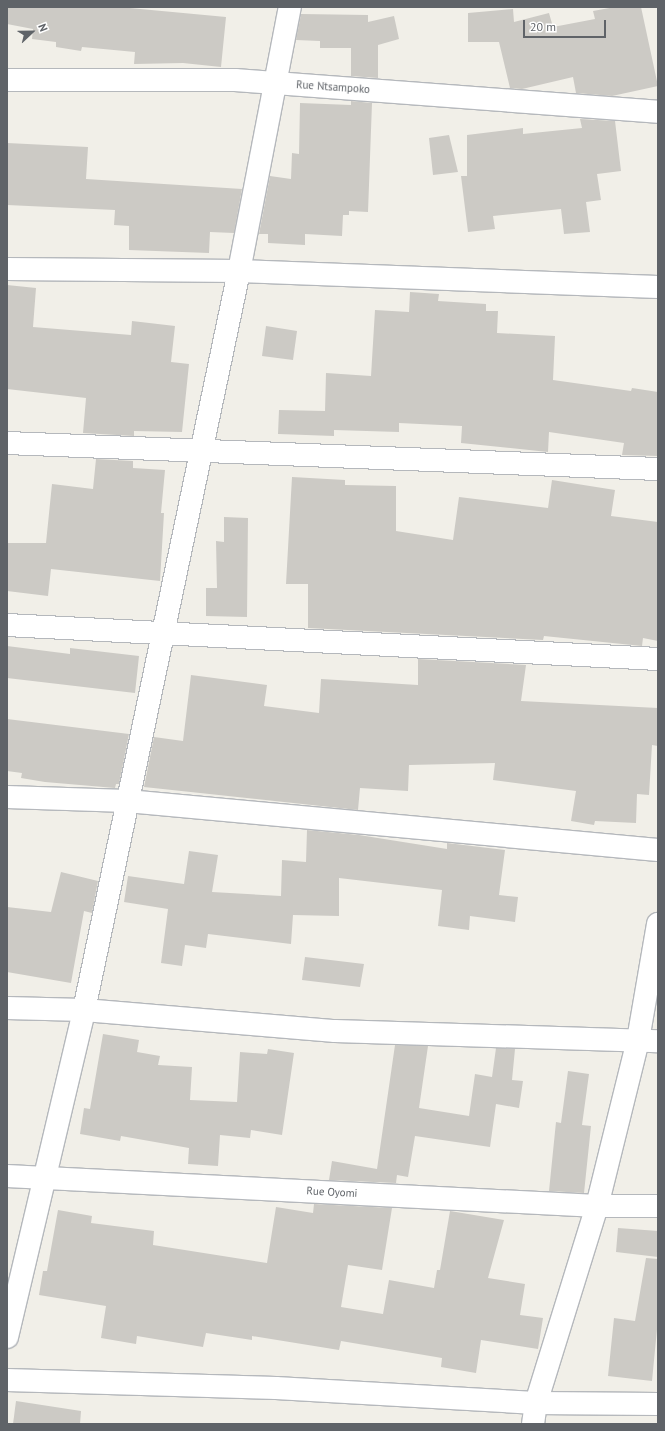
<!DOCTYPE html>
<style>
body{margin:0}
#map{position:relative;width:665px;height:1431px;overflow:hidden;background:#f1efe8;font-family:"PT Sans",sans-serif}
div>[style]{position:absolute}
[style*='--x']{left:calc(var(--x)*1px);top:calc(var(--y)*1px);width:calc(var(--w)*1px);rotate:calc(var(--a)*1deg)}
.building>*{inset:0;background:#cccac5}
.roads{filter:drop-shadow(1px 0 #b5b8bc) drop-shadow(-1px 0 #b5b8bc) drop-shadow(0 1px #b5b8bc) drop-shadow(0 -1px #b5b8bc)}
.minor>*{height:22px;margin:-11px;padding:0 11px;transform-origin:11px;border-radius:11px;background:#fff}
span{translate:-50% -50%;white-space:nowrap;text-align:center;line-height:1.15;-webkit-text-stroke:4px #fff;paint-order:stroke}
.street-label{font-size:11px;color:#5f6368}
.frame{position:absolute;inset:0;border:8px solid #5f6368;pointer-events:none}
.north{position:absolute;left:12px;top:12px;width:40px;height:40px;-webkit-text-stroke:3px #fff;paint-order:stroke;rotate:68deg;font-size:11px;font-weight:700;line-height:16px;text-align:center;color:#5f6368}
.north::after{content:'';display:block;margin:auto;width:14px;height:18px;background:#5f6368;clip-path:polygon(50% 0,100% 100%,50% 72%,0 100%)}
.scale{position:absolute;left:523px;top:20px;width:83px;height:18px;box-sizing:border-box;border:2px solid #5f6368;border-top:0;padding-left:5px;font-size:12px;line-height:14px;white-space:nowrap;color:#5f6368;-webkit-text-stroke:3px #fff;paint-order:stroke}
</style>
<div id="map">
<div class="building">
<i style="clip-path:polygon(7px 7px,119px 7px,226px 17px,221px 67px,183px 63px,134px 64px,135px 52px,82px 47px,81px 51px,56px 47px,56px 42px,32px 39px,33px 29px,7px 24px)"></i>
<i style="clip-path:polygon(615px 7px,641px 7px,658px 86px,612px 96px,576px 93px,573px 77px,522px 89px,510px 88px,499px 42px,468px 42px,468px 13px,513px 9px,514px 22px,549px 13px,553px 27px,595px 19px,593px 11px)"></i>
<i style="clip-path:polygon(301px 14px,368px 15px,368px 22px,394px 16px,399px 39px,378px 45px,378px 78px,351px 76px,351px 48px,320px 48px,320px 41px,296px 40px)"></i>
<i style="clip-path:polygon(351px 101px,372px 103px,368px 212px,349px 211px,349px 215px,343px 215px,342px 236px,305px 234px,305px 245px,268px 243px,268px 234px,259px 234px,270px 176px,291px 179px,292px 153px,299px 154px,300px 103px,351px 105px)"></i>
<i style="clip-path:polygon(580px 119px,615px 121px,621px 171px,597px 174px,601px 200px,586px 202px,590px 232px,564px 234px,561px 209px,493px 216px,495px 229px,468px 232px,461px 176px,467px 176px,467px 135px,523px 128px,523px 134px,582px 128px)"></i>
<i style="clip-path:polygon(449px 135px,458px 172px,433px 175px,429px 138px)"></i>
<i style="clip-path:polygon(7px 143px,88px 147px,86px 179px,242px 189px,234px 233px,210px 232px,209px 253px,129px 250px,129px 226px,114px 225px,115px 210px,7px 205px)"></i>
<i style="clip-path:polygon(7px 285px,36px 288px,33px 327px,131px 335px,132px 321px,175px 326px,171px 362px,189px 364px,182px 432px,134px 431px,134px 436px,83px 433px,86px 398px,7px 389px)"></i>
<i style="clip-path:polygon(410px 292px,439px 294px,438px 301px,486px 304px,486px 311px,498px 311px,497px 333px,555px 336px,553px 380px,631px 391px,632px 388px,658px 392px,658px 456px,622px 455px,624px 443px,549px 432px,548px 452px,461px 443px,462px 426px,399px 423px,399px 432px,334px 430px,334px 436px,278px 434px,279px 410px,325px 411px,326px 373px,371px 376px,375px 310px,409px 312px)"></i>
<i style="clip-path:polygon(266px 326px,297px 331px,293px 360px,262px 356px)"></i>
<i style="clip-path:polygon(96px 459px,133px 461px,133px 468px,165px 470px,161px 513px,164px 513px,160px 581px,51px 569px,48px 596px,7px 591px,7px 543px,46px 543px,52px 484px,93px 489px)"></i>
<i style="clip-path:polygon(292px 477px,345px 480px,345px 485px,396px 486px,396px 531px,453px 540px,459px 497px,548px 508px,552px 480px,615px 490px,611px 516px,658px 522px,658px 641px,643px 638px,642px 646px,544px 636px,543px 640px,308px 628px,308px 584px,286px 584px)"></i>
<i style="clip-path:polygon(224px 517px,248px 518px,247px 617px,206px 616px,206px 588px,217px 588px,216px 541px,224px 542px)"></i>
<i style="clip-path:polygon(7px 646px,70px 654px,70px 648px,139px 656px,135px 693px,7px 678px)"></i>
<i style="clip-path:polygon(418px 659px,526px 665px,521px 701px,658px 708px,658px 746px,652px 745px,649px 795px,637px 794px,636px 823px,595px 821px,594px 825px,571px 821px,576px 791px,493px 780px,495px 763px,409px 765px,408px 791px,360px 788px,358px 810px,144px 787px,154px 737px,183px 741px,191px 675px,267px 685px,264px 706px,319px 713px,321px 679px,418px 685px)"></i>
<i style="clip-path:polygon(7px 719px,129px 734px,119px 784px,116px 784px,115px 788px,45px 782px,21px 778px,22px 773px,7px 771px)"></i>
<i style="clip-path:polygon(307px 830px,359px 835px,447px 849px,447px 843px,505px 850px,499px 895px,518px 897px,515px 922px,470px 916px,469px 930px,438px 926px,442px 890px,339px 878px,339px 916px,293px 915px,291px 944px,208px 934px,206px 948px,185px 945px,182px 966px,161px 963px,168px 909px,124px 902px,128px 876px,184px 884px,189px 851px,218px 855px,212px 892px,281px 896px,282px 860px,306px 862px)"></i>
<i style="clip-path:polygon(61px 872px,98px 881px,92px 913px,84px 911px,71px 983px,7px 972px,7px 907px,51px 912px)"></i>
<i style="clip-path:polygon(305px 957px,364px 964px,360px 987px,302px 980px)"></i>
<i style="clip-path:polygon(103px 1034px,139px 1040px,137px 1052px,160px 1056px,158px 1065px,192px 1067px,190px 1100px,237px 1102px,240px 1052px,267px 1054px,268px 1049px,294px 1053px,282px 1135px,251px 1130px,250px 1138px,220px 1135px,218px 1166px,188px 1164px,189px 1148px,121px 1136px,120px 1141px,80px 1134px,84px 1108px,90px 1109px)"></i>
<i style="clip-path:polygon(395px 1045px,428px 1046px,419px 1108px,469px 1116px,475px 1074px,492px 1077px,496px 1048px,515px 1049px,512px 1080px,523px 1081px,519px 1108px,496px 1104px,490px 1147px,415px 1136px,408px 1177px,397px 1175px,396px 1183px,329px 1180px,332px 1161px,377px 1169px)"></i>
<i style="clip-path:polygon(568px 1071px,589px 1074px,582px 1125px,591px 1126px,584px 1193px,549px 1191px,556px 1122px,561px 1123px)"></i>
<i style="clip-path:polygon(314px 1204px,392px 1208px,382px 1270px,348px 1265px,341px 1307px,383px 1314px,389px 1280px,434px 1288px,437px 1270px,440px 1270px,450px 1211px,504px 1220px,488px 1278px,525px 1284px,520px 1315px,543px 1318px,538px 1349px,481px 1340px,476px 1373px,441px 1367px,442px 1358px,341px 1341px,339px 1350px,252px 1336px,252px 1340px,206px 1333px,203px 1347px,137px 1336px,136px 1344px,101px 1338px,106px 1306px,39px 1295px,43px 1271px,47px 1271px,58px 1210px,92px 1216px,91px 1223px,154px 1231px,153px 1245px,267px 1263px,276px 1207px,313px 1213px)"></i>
<i style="clip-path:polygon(618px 1228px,658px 1231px,658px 1257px,616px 1252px)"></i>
<i style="clip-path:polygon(646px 1258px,658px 1259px,658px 1319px,652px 1381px,608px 1376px,614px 1318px,635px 1321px)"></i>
<i style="clip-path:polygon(16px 1401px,81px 1411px,80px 1424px,13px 1424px)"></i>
</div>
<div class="roads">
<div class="minor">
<i style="--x:7;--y:80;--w:228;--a:0"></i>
<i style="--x:235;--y:80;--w:424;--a:4.3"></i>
<i style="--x:7;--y:269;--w:232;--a:0.5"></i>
<i style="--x:239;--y:271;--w:419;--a:2.2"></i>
<i style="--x:7;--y:443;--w:652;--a:2.29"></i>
<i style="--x:7;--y:625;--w:652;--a:2.99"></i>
<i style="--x:7;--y:797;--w:120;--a:1.9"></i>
<i style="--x:127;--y:801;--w:533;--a:5.27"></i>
<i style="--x:7;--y:1008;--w:77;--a:1.5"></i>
<i style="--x:84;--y:1010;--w:252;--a:4.8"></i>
<i style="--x:335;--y:1031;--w:323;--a:1.8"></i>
<i style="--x:7;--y:1176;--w:591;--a:2.91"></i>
<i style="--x:597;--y:1206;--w:61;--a:0"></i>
<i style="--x:7;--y:1337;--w:336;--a:-76.7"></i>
<i style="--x:84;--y:1010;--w:755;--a:-78.15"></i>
<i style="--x:239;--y:271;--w:269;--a:-79.1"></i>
<i style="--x:7;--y:1380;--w:269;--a:1.7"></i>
<i style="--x:276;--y:1388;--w:260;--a:3.3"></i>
<i style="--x:536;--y:1403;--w:122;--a:0.5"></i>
<i style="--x:533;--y:1424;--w:21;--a:-82"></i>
<i style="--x:536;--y:1403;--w:206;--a:-72.8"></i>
<i style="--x:597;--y:1206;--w:171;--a:-76.1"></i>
<i style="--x:638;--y:1040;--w:118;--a:-80.2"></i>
</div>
</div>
<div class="street-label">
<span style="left:333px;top:87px;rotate:4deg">Rue Ntsampoko</span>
<span style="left:332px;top:1192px;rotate:3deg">Rue Oyomi</span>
</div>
<div class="frame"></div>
<div class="north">N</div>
<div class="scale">20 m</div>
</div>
